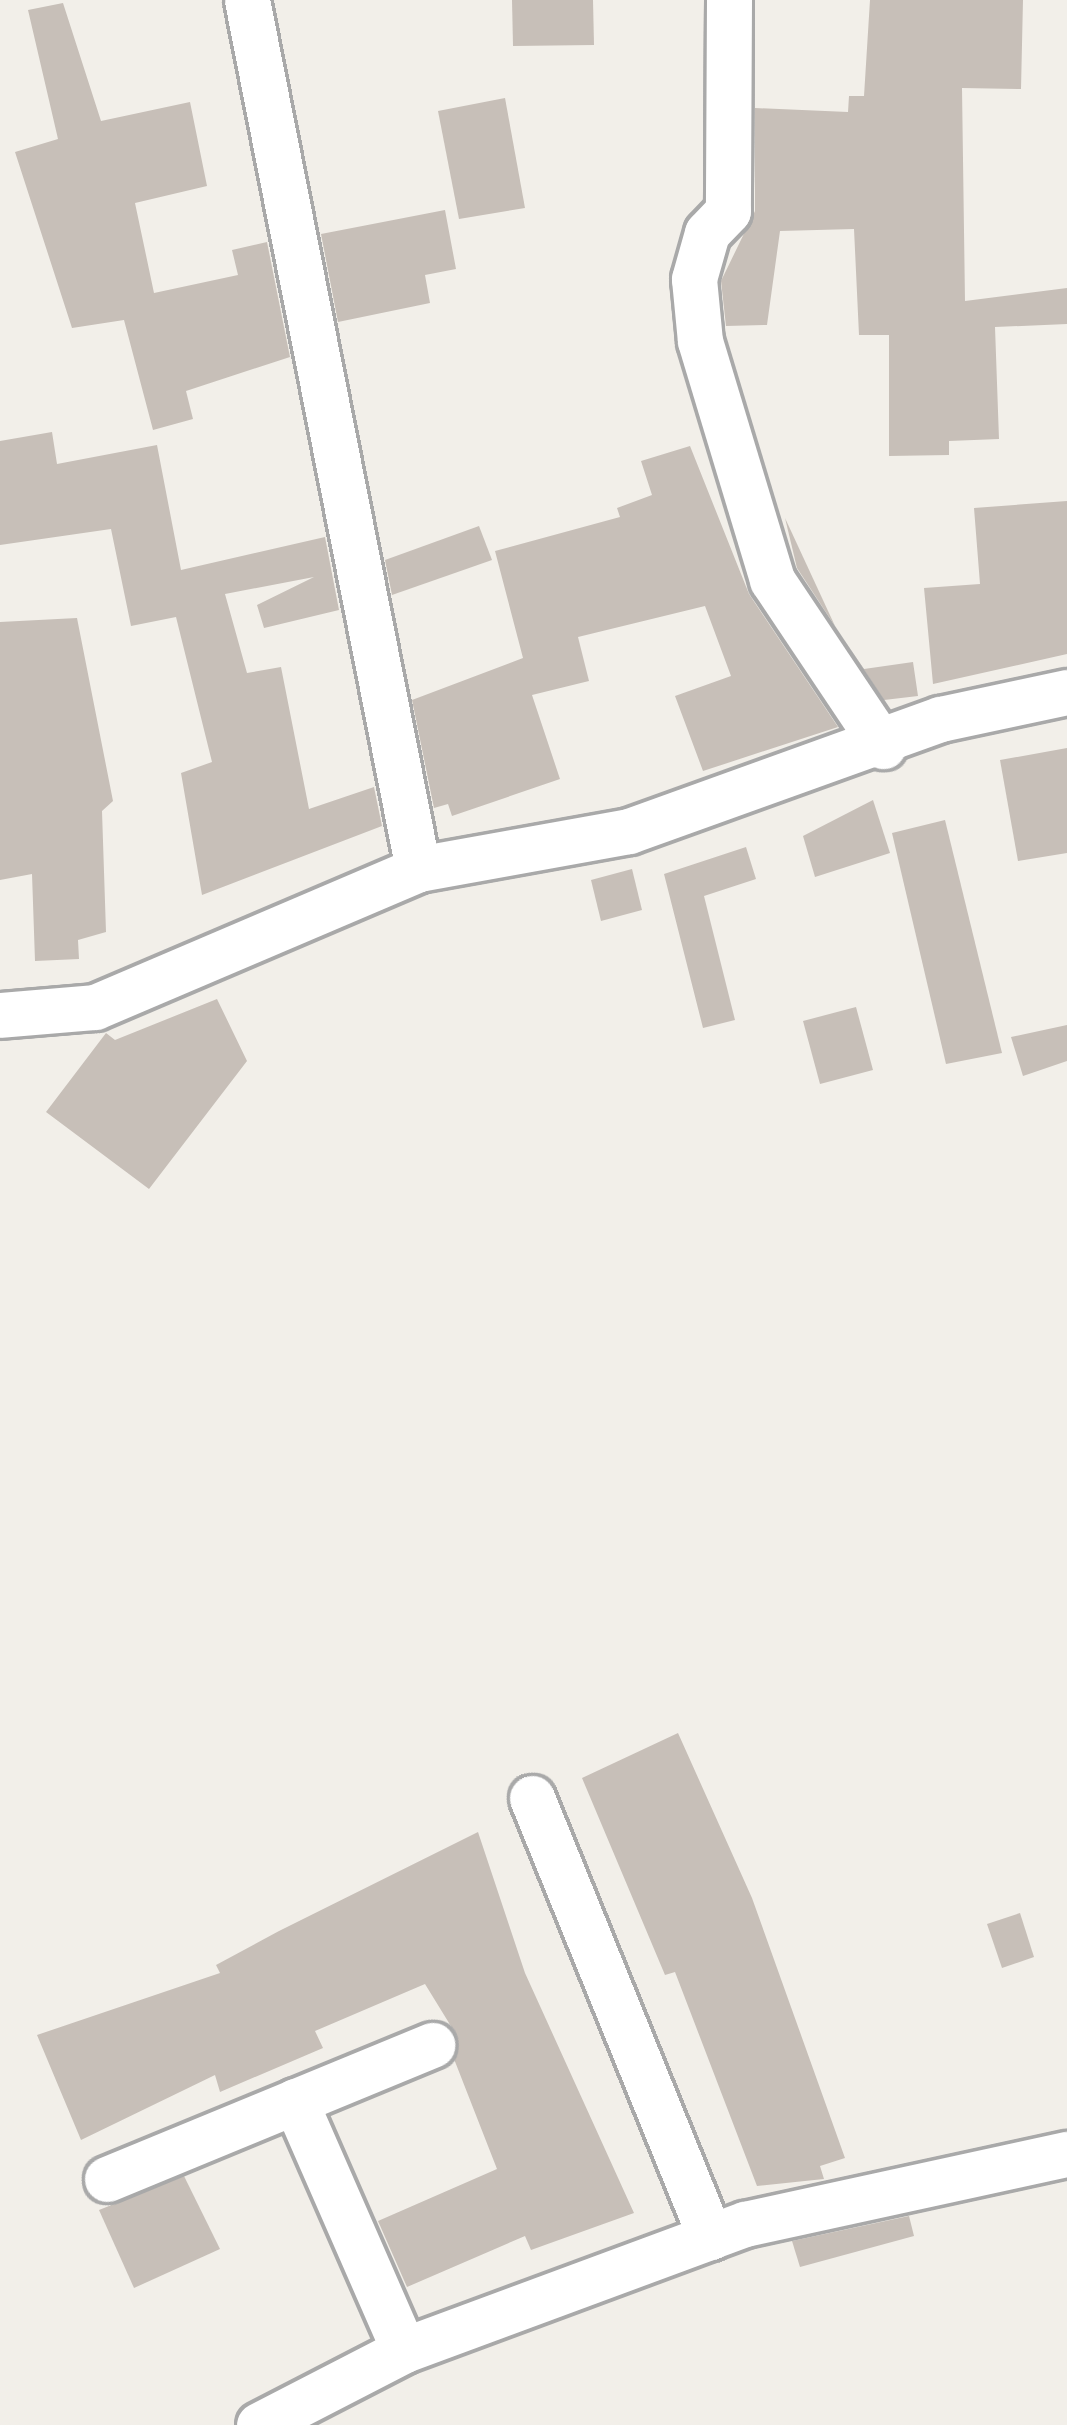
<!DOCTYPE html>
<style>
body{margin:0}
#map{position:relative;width:1067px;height:2425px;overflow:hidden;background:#f2efe9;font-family:Rubik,sans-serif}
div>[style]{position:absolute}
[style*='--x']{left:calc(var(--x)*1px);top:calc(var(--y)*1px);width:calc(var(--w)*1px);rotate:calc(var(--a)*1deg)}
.building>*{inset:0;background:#c7bfb8}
.roads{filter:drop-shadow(3px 0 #a9a9a9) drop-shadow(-3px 0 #a9a9a9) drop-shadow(0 3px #a9a9a9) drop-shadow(0 -3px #a9a9a9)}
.minor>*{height:45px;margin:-22.5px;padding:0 22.5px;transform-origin:22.5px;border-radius:22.5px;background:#fff}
span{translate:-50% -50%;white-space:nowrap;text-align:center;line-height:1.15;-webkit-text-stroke:9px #fff;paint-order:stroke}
</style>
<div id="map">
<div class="building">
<i style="clip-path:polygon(512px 0,593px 0,594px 45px,513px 46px)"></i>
<i style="clip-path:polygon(870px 0,1023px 0,1021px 89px,962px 88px,965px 301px,1067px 288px,1067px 324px,995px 327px,999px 439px,949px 441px,949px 455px,889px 456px,889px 335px,859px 335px,854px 229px,780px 231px,767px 325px,726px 326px,721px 281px,755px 211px,755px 108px,848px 112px,849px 96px,864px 96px)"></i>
<i style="clip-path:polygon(63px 3px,101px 121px,190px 102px,207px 186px,135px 203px,154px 293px,238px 275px,232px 250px,267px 242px,290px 357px,186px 391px,193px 419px,153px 430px,124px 320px,72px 328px,15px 152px,58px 139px,28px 10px)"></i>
<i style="clip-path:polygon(505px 98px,525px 208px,459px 219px,438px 111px)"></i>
<i style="clip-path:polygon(445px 210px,456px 269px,425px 275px,430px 303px,338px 322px,321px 234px)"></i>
<i style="clip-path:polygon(52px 432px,57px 464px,157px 445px,181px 570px,325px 537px,339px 610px,264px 628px,257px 605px,314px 577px,225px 594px,247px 673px,281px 667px,309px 809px,374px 787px,382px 826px,202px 895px,181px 773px,212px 762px,176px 617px,131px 626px,111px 529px,0 545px,0 441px)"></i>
<i style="clip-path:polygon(690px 446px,749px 594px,838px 727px,703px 771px,675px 696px,731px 676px,705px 606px,578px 637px,589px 681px,532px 695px,560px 779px,452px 816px,448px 804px,434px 808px,412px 700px,523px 658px,495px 551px,620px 517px,617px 508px,652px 495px,641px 461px)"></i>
<i style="clip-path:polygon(1067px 501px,1067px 654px,933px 684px,924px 588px,980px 584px,974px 508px)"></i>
<i style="clip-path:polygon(785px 518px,835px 626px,797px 568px)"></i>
<i style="clip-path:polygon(479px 526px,492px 560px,392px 595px,385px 560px)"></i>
<i style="clip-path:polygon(77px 618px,113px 801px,102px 811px,106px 932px,78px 940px,79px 959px,35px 961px,32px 874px,0 880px,0 622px)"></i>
<i style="clip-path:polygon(844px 640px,864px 669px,913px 662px,918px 696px,884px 700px)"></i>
<i style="clip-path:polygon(1067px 748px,1067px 853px,1018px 861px,1000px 760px)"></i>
<i style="clip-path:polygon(873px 800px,890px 853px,815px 877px,803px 836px)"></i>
<i style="clip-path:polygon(945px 820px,1002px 1053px,946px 1064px,892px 833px)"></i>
<i style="clip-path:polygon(746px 847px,756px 879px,704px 896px,735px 1020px,703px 1028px,664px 874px)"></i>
<i style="clip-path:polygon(632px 869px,642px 910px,601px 921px,591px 880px)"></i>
<i style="clip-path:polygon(217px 999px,247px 1061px,149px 1189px,46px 1112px,106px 1033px,115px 1040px)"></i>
<i style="clip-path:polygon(856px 1007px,873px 1070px,820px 1084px,803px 1021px)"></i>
<i style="clip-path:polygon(1067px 1025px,1067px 1061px,1023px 1076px,1011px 1037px)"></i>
<i style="clip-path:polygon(678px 1733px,752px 1898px,845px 2158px,820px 2166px,824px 2179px,757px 2186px,675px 1972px,665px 1975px,582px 1778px)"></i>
<i style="clip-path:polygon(478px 1832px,525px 1973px,634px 2213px,531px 2250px,525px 2236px,407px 2287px,378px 2221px,497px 2169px,454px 2059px,457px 2036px,425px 1984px,315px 2031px,323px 2048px,220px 2092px,215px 2075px,81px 2140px,37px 2035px,220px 1973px,216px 1965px,279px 1931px)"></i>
<i style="clip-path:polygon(1020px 1913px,1034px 1957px,1002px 1968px,987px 1924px)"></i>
<i style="clip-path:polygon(184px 2176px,220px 2249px,134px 2288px,99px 2210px)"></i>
<i style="clip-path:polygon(909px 2216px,914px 2236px,800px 2267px,792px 2241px)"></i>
</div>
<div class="roads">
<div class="minor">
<i style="--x:247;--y:0;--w:886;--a:78.87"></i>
<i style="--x:729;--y:0;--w:211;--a:90.3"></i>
<i style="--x:728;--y:211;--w:30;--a:134"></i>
<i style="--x:707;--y:233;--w:48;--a:105.8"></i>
<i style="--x:694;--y:279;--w:62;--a:84.5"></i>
<i style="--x:700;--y:341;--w:250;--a:73.2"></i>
<i style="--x:772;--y:580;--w:200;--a:56.2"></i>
<i style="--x:0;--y:1015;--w:95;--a:-4.8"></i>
<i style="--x:95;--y:1007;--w:351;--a:-23.1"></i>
<i style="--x:418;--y:869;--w:214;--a:-10.2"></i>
<i style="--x:629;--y:831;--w:331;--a:-19.8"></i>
<i style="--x:940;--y:719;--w:130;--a:-12"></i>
<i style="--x:532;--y:1798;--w:474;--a:67.9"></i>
<i style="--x:295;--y:2101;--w:272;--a:66.4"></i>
<i style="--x:107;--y:2179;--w:352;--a:-22.4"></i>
<i style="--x:259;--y:2425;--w:163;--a:-27.3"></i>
<i style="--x:404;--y:2350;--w:364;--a:-20.3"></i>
<i style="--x:745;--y:2224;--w:330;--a:-12.3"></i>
</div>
</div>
</div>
